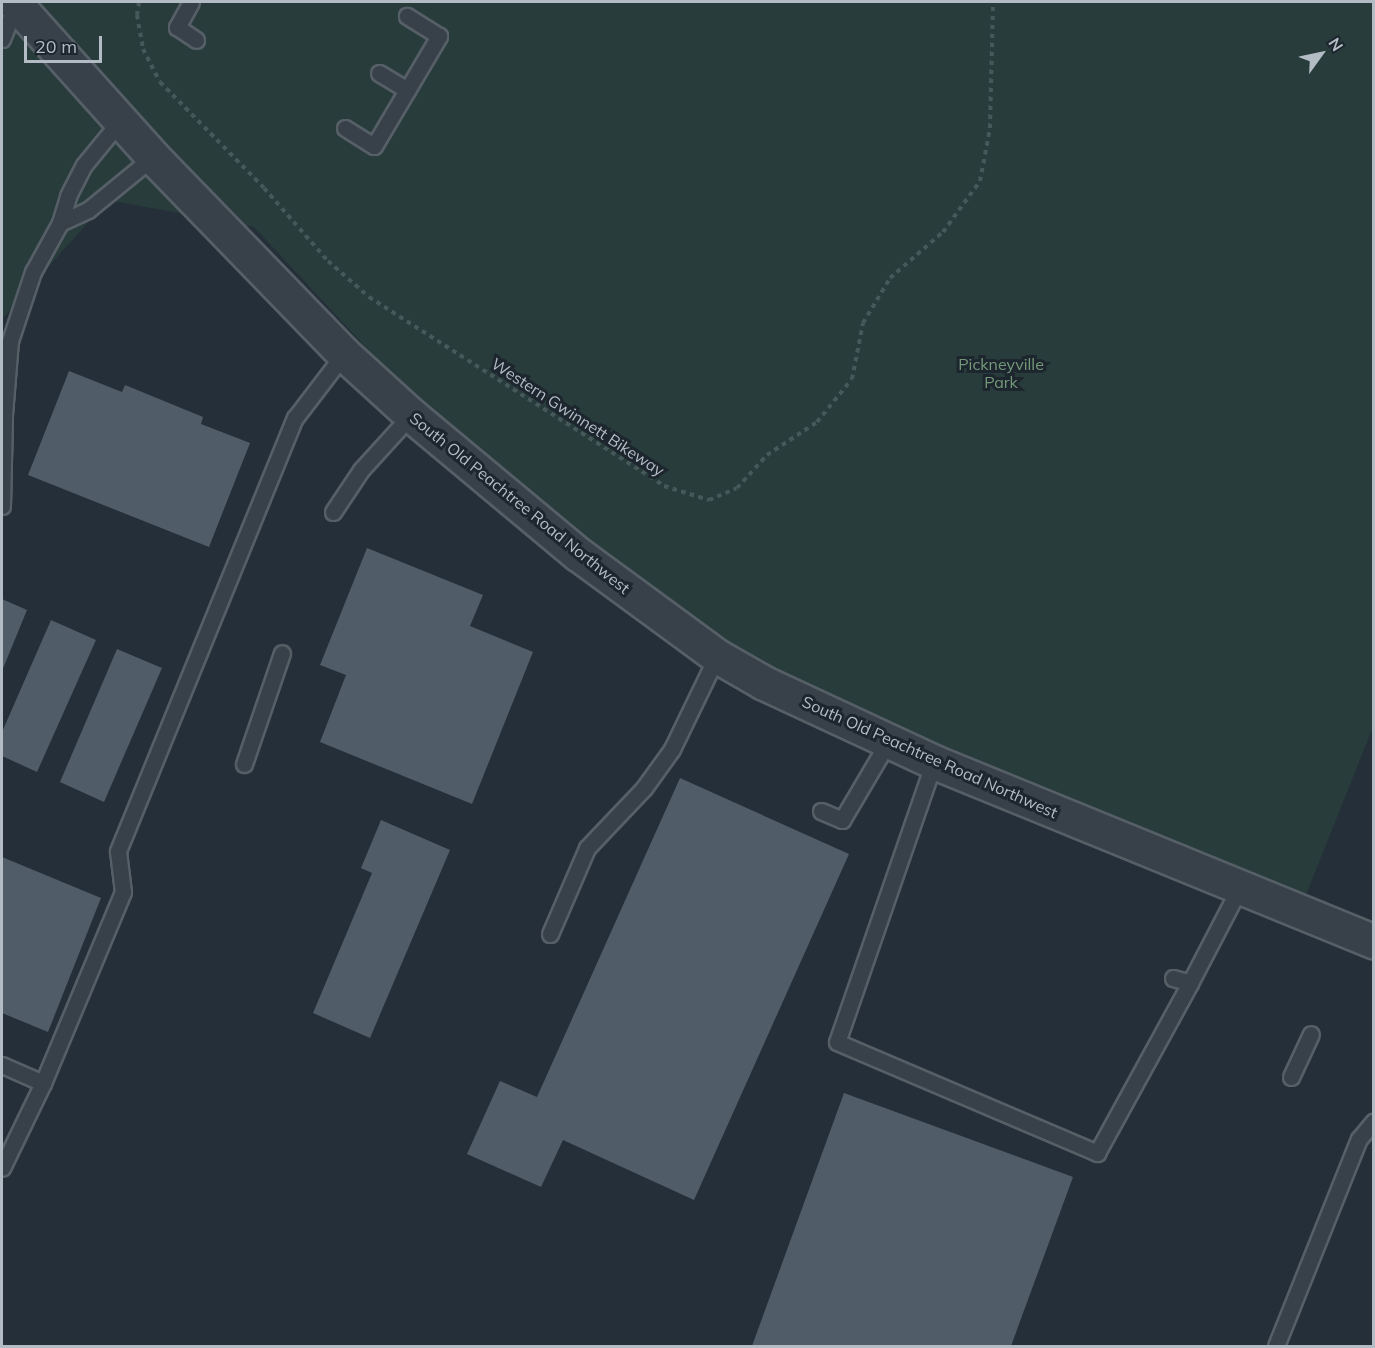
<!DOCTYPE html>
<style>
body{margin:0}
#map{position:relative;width:1375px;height:1348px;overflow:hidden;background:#252f39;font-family:Mulish,sans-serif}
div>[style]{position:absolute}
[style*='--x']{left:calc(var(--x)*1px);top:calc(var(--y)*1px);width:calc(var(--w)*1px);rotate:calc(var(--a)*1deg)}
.green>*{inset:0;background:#283c3b}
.building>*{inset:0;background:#505c67}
.path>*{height:4px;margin-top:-2px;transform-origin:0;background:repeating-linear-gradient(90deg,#465859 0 4.5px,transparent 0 9px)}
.roads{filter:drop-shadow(2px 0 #565f67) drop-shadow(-2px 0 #565f67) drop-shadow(0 2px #565f67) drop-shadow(0 -2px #565f67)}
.service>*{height:15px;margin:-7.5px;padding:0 7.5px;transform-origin:7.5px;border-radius:7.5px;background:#384149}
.tertiary>*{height:33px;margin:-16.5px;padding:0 16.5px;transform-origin:16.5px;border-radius:16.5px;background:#384149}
span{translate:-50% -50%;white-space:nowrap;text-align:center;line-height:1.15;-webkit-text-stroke:6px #1d262e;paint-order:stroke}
.park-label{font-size:16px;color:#749979}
.street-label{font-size:16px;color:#b3bcc5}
.frame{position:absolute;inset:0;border:3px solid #b3bcc5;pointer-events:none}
.north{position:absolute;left:1291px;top:24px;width:60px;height:60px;-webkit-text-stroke:4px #1d262e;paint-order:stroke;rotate:57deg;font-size:16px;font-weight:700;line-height:24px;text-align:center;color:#b3bcc5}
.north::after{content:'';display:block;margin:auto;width:21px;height:27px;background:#b3bcc5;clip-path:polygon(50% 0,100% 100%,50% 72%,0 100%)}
.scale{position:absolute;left:24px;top:36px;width:78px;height:27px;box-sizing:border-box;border:3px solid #b3bcc5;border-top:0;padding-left:8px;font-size:18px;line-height:21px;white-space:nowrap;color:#b3bcc5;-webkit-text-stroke:4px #1d262e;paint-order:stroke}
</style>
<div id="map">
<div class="green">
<i style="clip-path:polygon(2px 2px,1373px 2px,1373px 727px,1304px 900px,962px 763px,767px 668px,677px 610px,507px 478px,386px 369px,254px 227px,108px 200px,2px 319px)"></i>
</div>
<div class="building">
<i style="clip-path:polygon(69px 371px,122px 392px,125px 385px,203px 417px,201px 424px,250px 443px,209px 547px,28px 475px)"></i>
<i style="clip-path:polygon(367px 548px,483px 595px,470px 626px,533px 652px,472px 804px,320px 742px,346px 675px,320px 665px)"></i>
<i style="clip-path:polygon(2px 599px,27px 610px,2px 671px)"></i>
<i style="clip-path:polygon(51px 620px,96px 640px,37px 772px,2px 756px,2px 732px)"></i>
<i style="clip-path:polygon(117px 649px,162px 668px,104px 802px,60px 782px)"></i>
<i style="clip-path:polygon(680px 778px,849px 854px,694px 1200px,563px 1140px,541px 1187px,467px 1154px,500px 1081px,537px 1097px)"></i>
<i style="clip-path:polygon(381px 820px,450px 850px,370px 1038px,313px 1013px,372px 873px,361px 868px)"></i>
<i style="clip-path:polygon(2px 857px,101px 898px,48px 1032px,2px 1013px)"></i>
<i style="clip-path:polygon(844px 1093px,1073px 1177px,1011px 1346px,752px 1346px)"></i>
</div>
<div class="path">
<i style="--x:139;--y:2;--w:13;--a:99"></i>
<i style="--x:137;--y:15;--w:35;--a:80"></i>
<i style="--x:143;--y:49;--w:37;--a:63"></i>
<i style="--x:160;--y:82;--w:148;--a:45.5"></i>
<i style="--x:264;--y:188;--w:97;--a:48.8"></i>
<i style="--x:328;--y:261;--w:55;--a:41.3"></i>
<i style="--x:369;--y:297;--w:350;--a:32.6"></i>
<i style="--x:664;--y:486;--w:47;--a:17.3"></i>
<i style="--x:709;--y:500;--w:30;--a:-23"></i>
<i style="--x:737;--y:488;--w:45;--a:-47.7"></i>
<i style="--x:767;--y:455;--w:60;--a:-33.4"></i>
<i style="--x:817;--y:422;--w:55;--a:-50.9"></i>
<i style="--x:852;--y:379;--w:57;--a:-78.9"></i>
<i style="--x:863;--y:323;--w:52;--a:-59"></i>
<i style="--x:890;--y:278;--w:70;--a:-41"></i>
<i style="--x:943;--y:232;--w:63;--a:-54"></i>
<i style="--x:980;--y:181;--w:54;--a:-79.3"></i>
<i style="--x:990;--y:128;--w:126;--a:-88.6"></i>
</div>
<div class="roads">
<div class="service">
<i style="--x:191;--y:2;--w:29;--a:119"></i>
<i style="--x:177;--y:27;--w:23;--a:34"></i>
<i style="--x:2;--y:39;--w:38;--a:-68"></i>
<i style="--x:379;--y:73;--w:33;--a:31"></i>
<i style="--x:345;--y:128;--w:34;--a:32"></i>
<i style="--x:374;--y:146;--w:128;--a:-59.4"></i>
<i style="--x:439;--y:36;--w:38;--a:-148"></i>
<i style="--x:60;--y:223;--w:31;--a:-25"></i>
<i style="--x:88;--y:210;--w:84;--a:-39.2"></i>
<i style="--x:2;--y:506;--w:91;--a:-88.7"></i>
<i style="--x:4;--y:415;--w:74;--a:-85.4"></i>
<i style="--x:10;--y:341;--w:73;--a:-71.6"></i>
<i style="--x:33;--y:272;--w:56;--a:-61.1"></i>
<i style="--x:60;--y:223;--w:28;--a:-73"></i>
<i style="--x:68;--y:196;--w:35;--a:-63"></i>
<i style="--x:84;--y:165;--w:57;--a:-50.7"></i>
<i style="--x:333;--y:512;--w:50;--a:-56.3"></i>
<i style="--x:361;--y:470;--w:74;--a:-47.7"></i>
<i style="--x:934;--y:762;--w:296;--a:109.1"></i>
<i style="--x:837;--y:1042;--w:283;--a:23.1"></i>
<i style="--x:1097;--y:1153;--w:194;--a:-61.3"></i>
<i style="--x:244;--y:764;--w:117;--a:-71.1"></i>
<i style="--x:821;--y:811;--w:23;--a:23"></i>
<i style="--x:842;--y:820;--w:91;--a:-59.5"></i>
<i style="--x:550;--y:934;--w:94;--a:-66.7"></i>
<i style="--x:587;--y:848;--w:83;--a:-46.5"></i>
<i style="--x:644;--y:788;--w:48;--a:-54.3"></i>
<i style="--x:672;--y:749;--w:103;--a:-64.2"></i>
<i style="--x:1173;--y:978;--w:18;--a:16"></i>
<i style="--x:1190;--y:983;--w:108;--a:-62.5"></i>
<i style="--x:2;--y:1065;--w:45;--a:23.7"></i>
<i style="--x:43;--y:1083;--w:94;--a:115.8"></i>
<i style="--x:1291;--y:1077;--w:47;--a:-65.1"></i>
<i style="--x:43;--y:1083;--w:207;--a:-67.3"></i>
<i style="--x:123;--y:892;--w:41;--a:-97"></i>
<i style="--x:118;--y:851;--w:468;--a:-67.8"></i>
<i style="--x:295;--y:418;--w:81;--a:-52.6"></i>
<i style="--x:1276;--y:1346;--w:223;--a:-68.2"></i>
<i style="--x:1359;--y:1139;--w:23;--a:-50"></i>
</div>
<div class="tertiary">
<i style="--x:14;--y:2;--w:208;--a:48.1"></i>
<i style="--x:153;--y:157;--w:274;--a:45.9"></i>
<i style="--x:344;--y:354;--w:91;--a:42.3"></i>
<i style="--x:411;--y:415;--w:217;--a:39.8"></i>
<i style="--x:578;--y:554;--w:172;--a:36.3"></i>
<i style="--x:717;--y:656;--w:54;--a:29.9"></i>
<i style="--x:764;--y:683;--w:187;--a:24.9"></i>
<i style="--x:934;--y:762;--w:475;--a:22.2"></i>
</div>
</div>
<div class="park-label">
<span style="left:1001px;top:373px">Pickneyville<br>Park</span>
</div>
<div class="street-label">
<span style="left:578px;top:417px;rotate:33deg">Western Gwinnett Bikeway</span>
<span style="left:520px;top:503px;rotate:39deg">South Old Peachtree Road Northwest</span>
<span style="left:930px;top:757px;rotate:24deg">South Old Peachtree Road Northwest</span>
</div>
<div class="frame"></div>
<div class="north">N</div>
<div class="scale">20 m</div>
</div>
